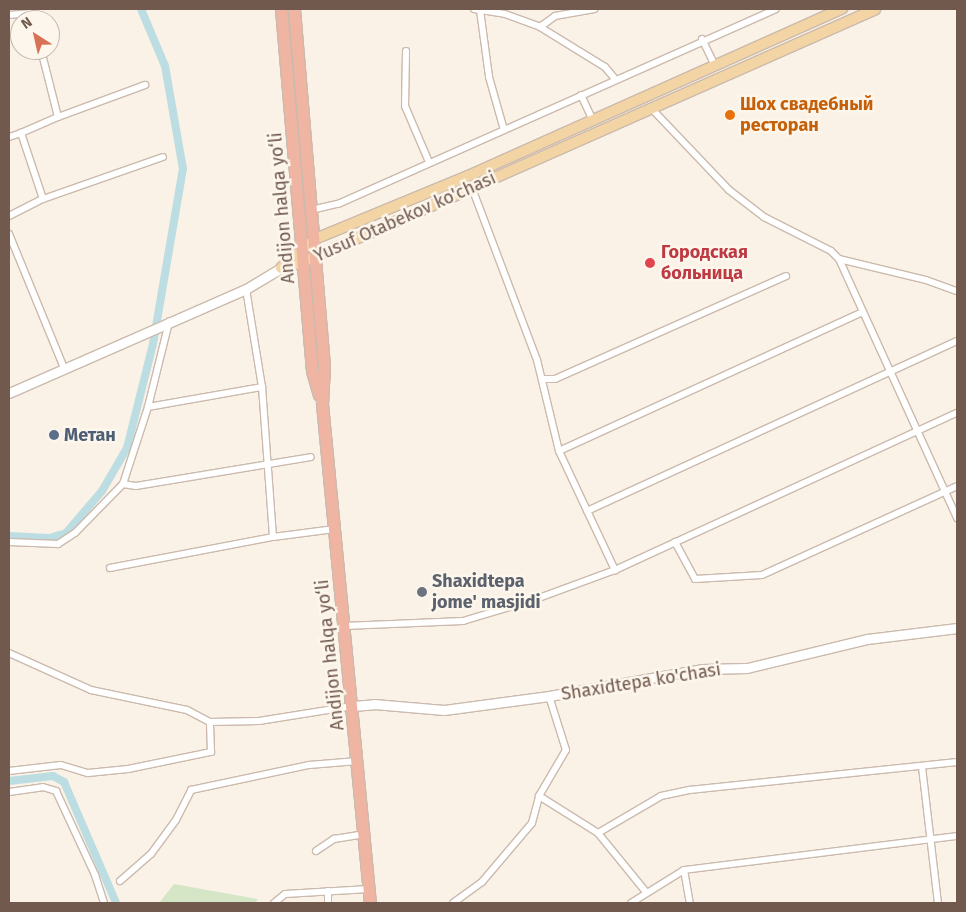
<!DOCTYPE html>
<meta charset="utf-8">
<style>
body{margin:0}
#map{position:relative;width:966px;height:912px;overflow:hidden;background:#faf2e6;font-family:"Fira Sans",sans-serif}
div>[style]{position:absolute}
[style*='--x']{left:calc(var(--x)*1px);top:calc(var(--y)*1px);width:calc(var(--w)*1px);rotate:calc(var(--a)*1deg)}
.green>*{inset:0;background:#d4e6c6}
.canal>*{height:8px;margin:-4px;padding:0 4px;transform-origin:4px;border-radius:4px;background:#bcdde2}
.roads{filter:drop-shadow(1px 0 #cbbaad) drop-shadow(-1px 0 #cbbaad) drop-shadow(0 1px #cbbaad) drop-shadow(0 -1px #cbbaad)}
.street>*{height:6px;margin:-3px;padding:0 3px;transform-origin:3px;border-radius:3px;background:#fff}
.secondary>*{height:9px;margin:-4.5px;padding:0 4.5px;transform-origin:4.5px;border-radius:4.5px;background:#fff}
.primary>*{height:10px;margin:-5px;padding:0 5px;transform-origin:5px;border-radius:5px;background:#f3d4a4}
.highway>*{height:11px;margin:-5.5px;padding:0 5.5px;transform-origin:5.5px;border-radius:5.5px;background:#efb5a2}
.dots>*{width:14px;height:14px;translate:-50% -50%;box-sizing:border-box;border:2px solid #fdf6ec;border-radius:50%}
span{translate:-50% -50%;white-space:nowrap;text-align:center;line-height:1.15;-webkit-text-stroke:5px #fdf6ec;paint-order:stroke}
.food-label{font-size:18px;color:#c56008;font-weight:700}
.left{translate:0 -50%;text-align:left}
.street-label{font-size:18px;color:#71594d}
.health-label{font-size:18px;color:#be3a42;font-weight:700}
.service-label{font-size:18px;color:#4e5e75;font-weight:700}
.worship-label{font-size:18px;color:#5b616d;font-weight:700}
.frame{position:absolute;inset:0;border:10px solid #71594d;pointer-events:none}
.north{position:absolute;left:10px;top:10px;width:50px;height:50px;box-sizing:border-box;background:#fdf6ec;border:1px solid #c5b7ac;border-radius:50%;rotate:325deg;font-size:14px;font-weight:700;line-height:20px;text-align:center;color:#71594d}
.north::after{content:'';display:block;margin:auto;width:18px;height:22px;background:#d97156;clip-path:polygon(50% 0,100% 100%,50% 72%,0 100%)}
</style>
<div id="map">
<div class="green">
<i style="clip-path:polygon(174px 884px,258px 899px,255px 903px,159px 903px)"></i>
</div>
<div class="canal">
<i style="--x:9;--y:536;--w:40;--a:2.9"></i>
<i style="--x:49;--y:538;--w:18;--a:-16"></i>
<i style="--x:66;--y:533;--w:55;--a:-49.4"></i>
<i style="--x:102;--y:491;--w:50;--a:-59.8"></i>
<i style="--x:127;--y:448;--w:107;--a:-76"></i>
<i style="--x:153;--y:344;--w:178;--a:-80.3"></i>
<i style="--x:183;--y:169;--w:105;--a:-99.9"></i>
<i style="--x:165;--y:66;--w:62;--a:-112.8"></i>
<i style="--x:9;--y:781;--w:44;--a:-6.5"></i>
<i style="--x:53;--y:776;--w:13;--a:29"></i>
<i style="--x:64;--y:782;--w:132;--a:66.7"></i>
</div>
<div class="roads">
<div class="street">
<i style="--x:474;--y:9;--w:31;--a:9"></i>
<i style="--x:505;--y:14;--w:37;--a:20"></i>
<i style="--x:540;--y:27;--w:76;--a:31.6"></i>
<i style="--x:605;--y:67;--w:16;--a:50"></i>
<i style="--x:480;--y:10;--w:68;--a:82.3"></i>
<i style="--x:489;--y:77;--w:55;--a:74.2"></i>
<i style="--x:9;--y:15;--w:21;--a:-5"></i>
<i style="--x:30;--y:13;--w:8;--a:60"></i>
<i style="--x:540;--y:27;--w:19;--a:-36"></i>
<i style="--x:555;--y:16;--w:40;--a:-10"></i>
<i style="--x:702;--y:39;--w:30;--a:64"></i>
<i style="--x:406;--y:51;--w:55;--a:91"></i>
<i style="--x:405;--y:106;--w:61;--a:66.8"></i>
<i style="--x:581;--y:95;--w:29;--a:65"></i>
<i style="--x:651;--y:108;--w:113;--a:46.4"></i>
<i style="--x:729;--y:190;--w:44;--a:37.6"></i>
<i style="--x:764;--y:217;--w:75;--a:26.9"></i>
<i style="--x:831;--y:251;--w:11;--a:45"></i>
<i style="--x:839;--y:259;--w:285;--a:65.5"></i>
<i style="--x:58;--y:117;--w:93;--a:-20.2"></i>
<i style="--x:9;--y:137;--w:13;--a:-18"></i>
<i style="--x:472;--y:188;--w:184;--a:69.3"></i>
<i style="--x:537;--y:360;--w:94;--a:76.4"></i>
<i style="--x:559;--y:451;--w:132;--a:64.8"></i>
<i style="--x:43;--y:199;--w:127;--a:-19.3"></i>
<i style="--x:311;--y:210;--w:28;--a:-13"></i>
<i style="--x:338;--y:204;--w:479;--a:-24"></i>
<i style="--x:9;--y:216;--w:38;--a:-27"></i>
<i style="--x:43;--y:199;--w:70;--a:-108.4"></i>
<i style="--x:21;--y:133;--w:40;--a:-23.4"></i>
<i style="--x:58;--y:117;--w:69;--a:-104.2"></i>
<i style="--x:9;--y:234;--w:145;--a:67.7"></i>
<i style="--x:839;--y:259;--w:89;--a:13.6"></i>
<i style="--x:926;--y:280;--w:33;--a:20"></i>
<i style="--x:246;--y:289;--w:99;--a:80.7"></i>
<i style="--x:262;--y:387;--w:150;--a:85.8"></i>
<i style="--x:273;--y:537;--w:62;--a:-7.5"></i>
<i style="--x:542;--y:379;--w:13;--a:0"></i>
<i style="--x:555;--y:379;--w:253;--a:-24"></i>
<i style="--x:148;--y:407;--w:116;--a:-10"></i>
<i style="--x:559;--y:451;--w:334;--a:-24.6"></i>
<i style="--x:123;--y:484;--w:13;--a:9"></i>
<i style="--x:136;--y:486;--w:177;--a:-9.4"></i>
<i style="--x:587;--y:511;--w:407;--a:-24.7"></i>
<i style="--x:9;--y:542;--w:49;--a:2.3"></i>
<i style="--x:58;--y:544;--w:20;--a:-33"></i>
<i style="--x:75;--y:533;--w:69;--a:-45.6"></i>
<i style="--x:123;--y:484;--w:81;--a:-72"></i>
<i style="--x:148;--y:407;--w:88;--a:-76.1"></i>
<i style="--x:675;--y:542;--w:42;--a:61.6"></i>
<i style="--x:695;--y:579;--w:67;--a:-3.4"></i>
<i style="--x:762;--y:575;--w:214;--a:-24.5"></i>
<i style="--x:110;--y:568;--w:166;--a:-10.8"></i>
<i style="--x:344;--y:626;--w:119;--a:-2.4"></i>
<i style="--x:463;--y:621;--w:76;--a:-16.8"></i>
<i style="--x:536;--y:599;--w:84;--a:-20.2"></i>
<i style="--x:615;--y:570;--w:376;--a:-24.7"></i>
<i style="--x:9;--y:653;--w:90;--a:24.3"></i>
<i style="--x:91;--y:690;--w:98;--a:11.8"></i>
<i style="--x:187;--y:710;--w:26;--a:28"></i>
<i style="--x:210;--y:722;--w:49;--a:-1.2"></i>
<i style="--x:259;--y:721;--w:95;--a:-9.1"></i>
<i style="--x:922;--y:767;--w:137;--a:83.3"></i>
<i style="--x:9;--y:771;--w:52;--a:-6.6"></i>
<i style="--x:61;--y:765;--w:28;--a:17"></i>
<i style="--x:88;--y:773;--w:40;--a:-5.7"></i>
<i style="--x:128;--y:769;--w:85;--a:-11.6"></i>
<i style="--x:211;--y:752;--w:30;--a:-92"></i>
<i style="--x:9;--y:792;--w:34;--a:-8"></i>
<i style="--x:43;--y:787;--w:14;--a:17"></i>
<i style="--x:56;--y:791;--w:93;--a:65.1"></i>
<i style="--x:95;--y:875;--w:29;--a:72"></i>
<i style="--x:539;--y:796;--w:70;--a:32.1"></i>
<i style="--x:316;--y:851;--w:22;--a:-34"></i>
<i style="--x:334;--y:839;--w:30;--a:-9"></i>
<i style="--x:684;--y:870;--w:34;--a:80"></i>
<i style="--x:120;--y:881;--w:41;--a:-41.1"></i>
<i style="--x:151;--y:854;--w:42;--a:-53.7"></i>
<i style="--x:176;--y:820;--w:34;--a:-63"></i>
<i style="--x:191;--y:790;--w:121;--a:-12"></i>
<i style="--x:309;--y:765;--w:49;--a:-4.7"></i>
<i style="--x:328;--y:891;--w:12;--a:90"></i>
<i style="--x:646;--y:892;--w:76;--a:-129.1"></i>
<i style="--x:598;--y:833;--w:73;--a:-30.4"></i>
<i style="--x:661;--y:796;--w:30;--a:-12"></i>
<i style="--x:690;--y:790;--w:268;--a:-6"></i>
<i style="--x:274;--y:903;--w:14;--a:-39"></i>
<i style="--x:285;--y:894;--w:84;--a:-3.4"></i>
<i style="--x:453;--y:903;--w:36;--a:-36"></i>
<i style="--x:482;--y:882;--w:77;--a:-49.7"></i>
<i style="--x:532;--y:823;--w:28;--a:-75"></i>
<i style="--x:539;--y:796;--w:53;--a:-59.6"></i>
<i style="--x:566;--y:750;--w:57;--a:-107.5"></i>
<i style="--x:631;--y:903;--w:62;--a:-31.9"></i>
<i style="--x:684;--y:870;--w:275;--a:-7.1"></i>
</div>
<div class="secondary">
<i style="--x:9;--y:393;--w:259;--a:-23.7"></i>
<i style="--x:246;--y:289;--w:41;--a:-31"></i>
<i style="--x:353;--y:706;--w:21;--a:-5"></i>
<i style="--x:374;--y:704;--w:70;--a:4.9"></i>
<i style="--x:444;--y:710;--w:106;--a:-7.6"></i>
<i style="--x:549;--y:696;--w:155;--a:-10"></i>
<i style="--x:702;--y:669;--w:45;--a:-1.3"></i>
<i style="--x:747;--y:668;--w:123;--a:-13.6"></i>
<i style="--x:867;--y:639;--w:91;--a:-7"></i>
</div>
<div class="primary">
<i style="--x:283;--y:266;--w:42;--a:-40.2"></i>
<i style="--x:315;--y:239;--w:165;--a:-22.4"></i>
<i style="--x:468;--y:176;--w:410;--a:-24.1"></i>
<i style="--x:281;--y:268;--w:23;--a:-15"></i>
<i style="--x:303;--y:262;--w:184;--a:-23.6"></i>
<i style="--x:472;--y:188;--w:441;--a:-23.9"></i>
</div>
<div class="highway">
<i style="--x:281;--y:9;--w:363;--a:85.1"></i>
<i style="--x:312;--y:371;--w:25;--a:74"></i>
<i style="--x:294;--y:9;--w:358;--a:85.2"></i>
<i style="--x:324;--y:366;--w:38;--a:93"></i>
<i style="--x:322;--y:404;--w:501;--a:84.51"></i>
</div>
</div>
<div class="dots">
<i style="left:730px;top:115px;background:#e8710a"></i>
<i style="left:650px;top:263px;background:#e0444e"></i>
<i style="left:54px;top:435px;background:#5c6f8a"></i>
<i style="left:422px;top:592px;background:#6b7280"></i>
</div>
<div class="food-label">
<span class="left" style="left:740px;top:115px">Шох свадебный<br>ресторан</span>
</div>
<div class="street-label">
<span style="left:282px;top:208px;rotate:-95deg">Andijon halqa yo‘li</span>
<span style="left:405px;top:217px;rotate:-24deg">Yusuf Otabekov ko'chasi</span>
<span style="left:330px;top:655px;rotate:-96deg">Andijon halqa yo‘li</span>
<span style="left:641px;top:682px;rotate:-9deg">Shaxidtepa ko'chasi</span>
</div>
<div class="health-label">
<span class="left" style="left:661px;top:263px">Городская<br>больница</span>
</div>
<div class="service-label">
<span class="left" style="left:64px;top:435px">Метан</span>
</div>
<div class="worship-label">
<span class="left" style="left:432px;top:592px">Shaxidtepa<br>jome' masjidi</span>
</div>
<div class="frame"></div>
<div class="north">N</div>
</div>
